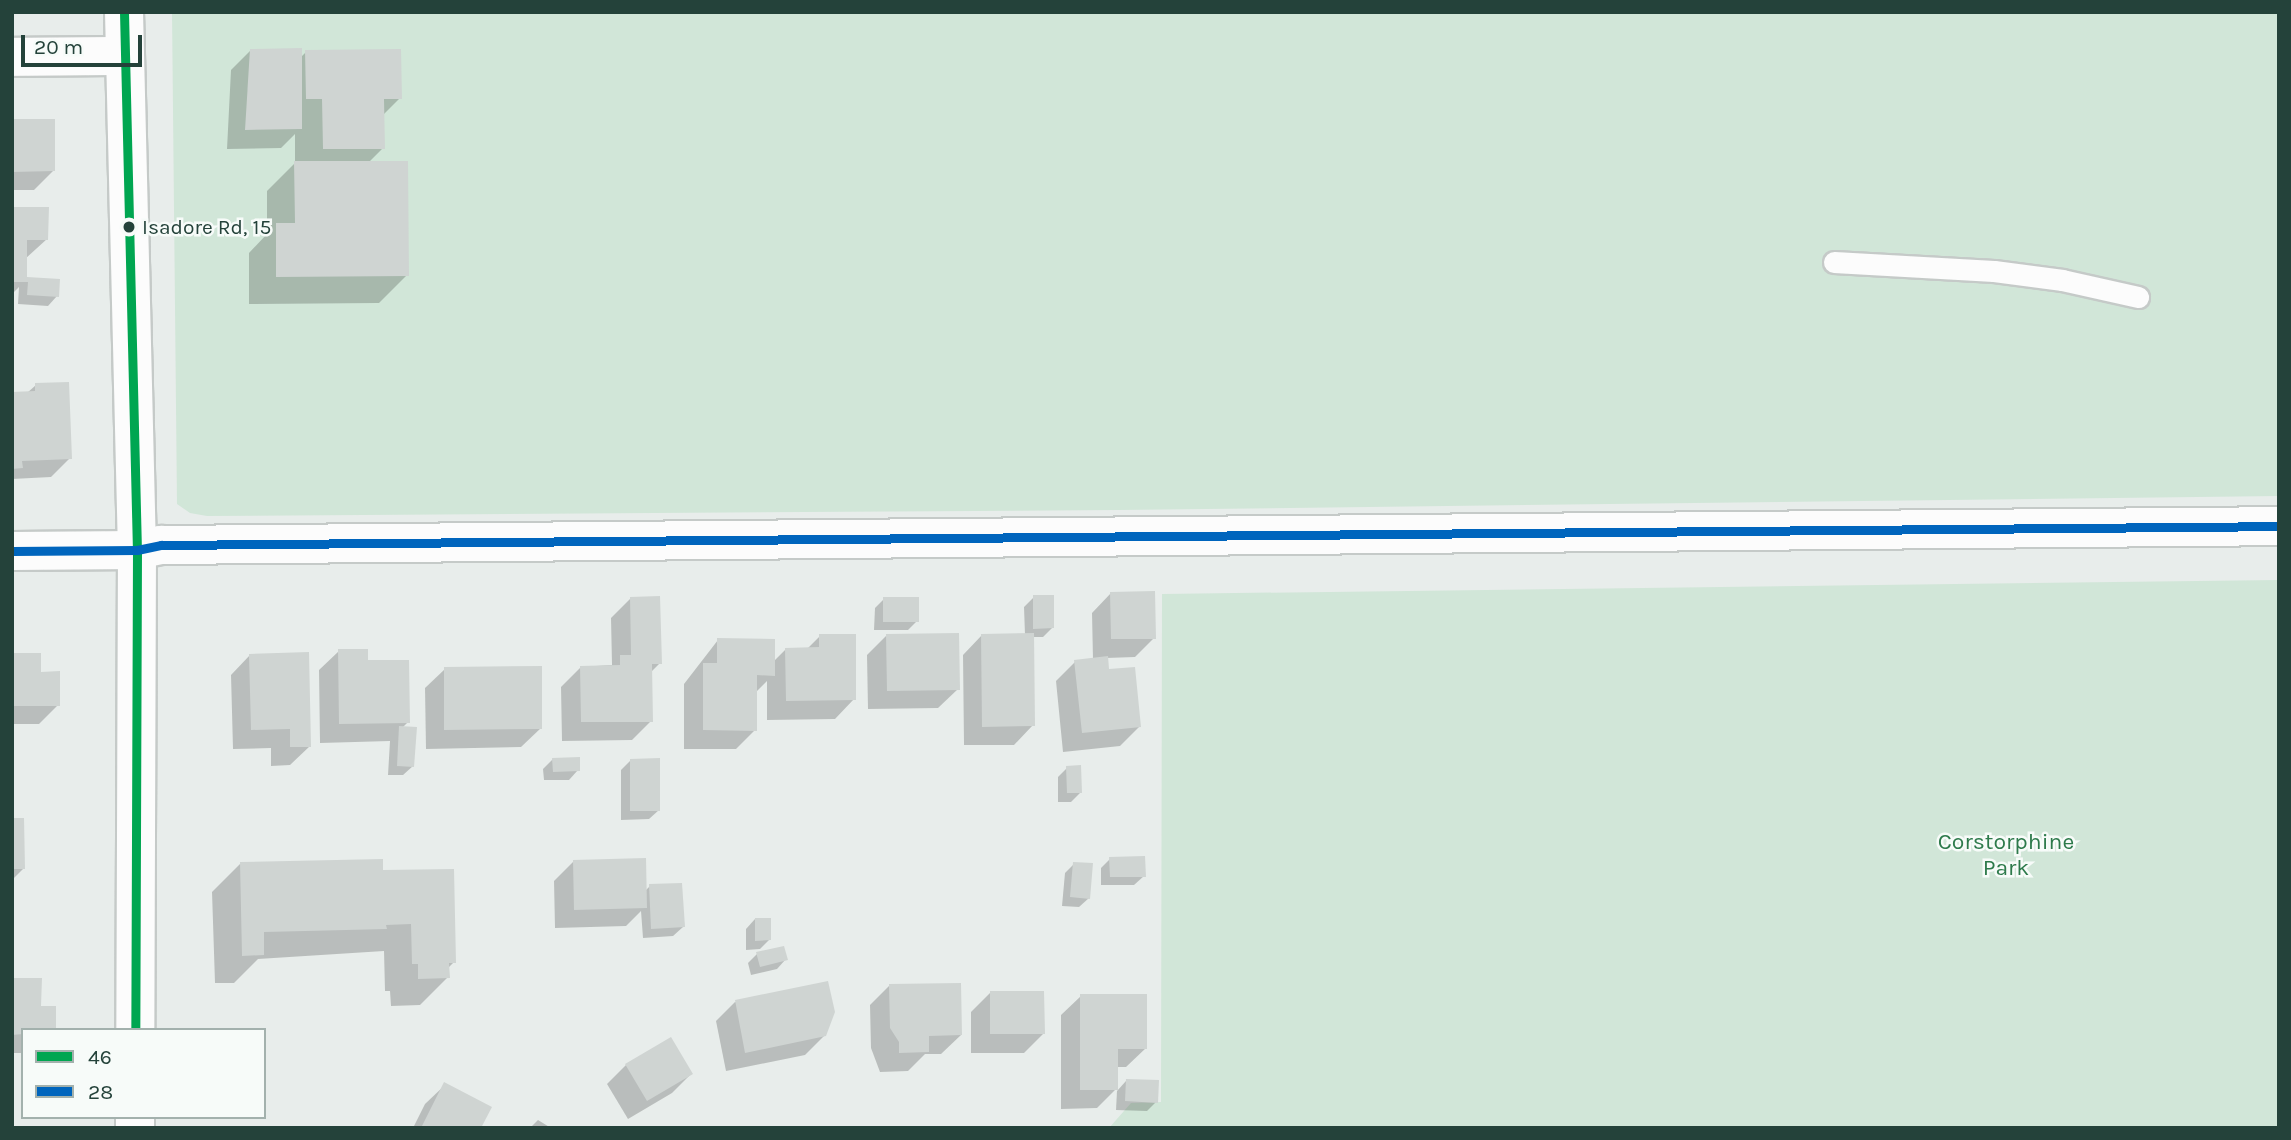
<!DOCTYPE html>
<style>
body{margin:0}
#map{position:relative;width:2291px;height:1140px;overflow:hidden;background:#e8edeb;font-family:Karla,sans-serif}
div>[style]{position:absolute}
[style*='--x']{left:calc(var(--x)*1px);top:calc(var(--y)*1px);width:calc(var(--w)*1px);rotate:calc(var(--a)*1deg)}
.green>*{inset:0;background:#d1e6d8}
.shadow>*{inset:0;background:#0003}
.building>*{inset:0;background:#cfd4d2}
.roads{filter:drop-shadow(2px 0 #c5cac8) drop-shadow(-2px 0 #c5cac8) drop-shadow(0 2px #c5cac8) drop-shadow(0 -2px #c5cac8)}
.lane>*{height:21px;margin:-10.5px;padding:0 10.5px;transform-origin:10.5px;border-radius:10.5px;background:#fcfcfc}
.street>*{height:38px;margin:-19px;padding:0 19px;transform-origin:19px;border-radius:19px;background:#fcfcfc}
.secondary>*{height:38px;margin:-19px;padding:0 19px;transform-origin:19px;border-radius:19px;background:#fcfcfc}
.bus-1>*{height:9px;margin:-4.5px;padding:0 4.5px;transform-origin:4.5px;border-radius:4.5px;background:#00a651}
.bus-2>*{height:9px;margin:-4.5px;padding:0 4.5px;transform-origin:4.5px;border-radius:4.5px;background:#0065bd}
.dots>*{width:19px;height:19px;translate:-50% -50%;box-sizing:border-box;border:4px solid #f7fbf9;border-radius:50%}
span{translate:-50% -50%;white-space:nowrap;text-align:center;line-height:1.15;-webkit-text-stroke:5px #f7fbf9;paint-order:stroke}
.bus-label{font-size:21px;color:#24423a}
.left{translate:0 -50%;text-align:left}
.park-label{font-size:23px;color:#2d7a4b}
.frame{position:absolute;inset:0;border:14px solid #24423a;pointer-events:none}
.legend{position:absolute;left:21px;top:1028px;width:245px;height:91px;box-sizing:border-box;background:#f7fbf9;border:2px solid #a3b1ad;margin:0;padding:9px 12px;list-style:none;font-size:21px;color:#24423a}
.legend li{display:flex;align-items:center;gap:14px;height:35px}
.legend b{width:35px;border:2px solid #a3b1ad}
.scale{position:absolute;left:21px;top:35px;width:121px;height:32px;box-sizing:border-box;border:4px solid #24423a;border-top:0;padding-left:9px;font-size:21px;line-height:24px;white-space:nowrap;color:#24423a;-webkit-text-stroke:5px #f7fbf9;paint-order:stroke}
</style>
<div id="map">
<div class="green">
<i style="clip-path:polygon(172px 12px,2279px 12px,2279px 496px,1119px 510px,207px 516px,190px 513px,177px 504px)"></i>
<i style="clip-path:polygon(2279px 580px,2279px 1128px,1109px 1128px,1131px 1103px,1161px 1102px,1162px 594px)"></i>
</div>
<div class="shadow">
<i style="clip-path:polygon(251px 50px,300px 58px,306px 52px,400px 98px,382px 116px,383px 148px,368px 163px,407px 275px,379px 303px,249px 304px,249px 253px,267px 234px,267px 191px,295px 163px,295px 134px,281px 148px,227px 149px,231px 70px)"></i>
<i style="clip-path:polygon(12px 121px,53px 171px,34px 190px,12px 190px)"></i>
<i style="clip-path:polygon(12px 209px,47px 239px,25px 259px,25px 282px,28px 279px,57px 296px,48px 306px,18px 304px,19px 287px,12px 294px)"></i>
<i style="clip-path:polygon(36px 385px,70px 458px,51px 477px,12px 479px,12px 394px,27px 393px)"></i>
<i style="clip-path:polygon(1111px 593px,1154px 638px,1135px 657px,1106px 658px,1107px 671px,1139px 727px,1120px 746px,1063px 752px,1056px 681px,1075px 662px,1093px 660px,1092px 613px)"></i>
<i style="clip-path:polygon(1034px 597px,1053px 627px,1043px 637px,1032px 637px,1033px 725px,1014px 745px,964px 745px,963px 655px,982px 635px,1025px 635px,1024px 607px)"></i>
<i style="clip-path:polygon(631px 598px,660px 663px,651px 672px,651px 721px,632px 740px,562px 741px,561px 687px,581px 667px,612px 665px,611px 618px)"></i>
<i style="clip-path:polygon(884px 599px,917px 621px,908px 630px,874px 630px,875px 608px)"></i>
<i style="clip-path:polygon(820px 636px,854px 699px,835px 719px,767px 720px,767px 681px,755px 693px,755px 730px,736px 749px,684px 749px,684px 684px,718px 640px,773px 662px,786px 649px,807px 649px)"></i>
<i style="clip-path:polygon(886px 636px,958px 689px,938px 708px,868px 709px,867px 655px)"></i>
<i style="clip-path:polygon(339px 651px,367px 662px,408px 722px,402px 728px,413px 766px,403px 775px,388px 775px,390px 741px,320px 743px,319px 670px)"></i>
<i style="clip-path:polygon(12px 655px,40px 673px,58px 705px,39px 724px,12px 724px)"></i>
<i style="clip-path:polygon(250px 655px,310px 746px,290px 765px,271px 766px,271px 748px,233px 749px,231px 675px)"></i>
<i style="clip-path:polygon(445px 669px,541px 728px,521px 747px,426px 749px,425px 688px)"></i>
<i style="clip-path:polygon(553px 759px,578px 770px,569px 780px,544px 780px,543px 769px)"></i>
<i style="clip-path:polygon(631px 760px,659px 810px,649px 819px,621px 820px,621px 770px)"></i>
<i style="clip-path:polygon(1067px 768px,1080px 793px,1071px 802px,1058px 802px,1058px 777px)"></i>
<i style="clip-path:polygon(12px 819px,24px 868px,12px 880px)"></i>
<i style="clip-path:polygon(1110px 859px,1144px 876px,1134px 885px,1101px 885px,1101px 868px)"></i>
<i style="clip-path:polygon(574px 861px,645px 891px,650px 886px,683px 927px,673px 936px,643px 938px,641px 911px,626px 926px,555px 928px,554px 881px)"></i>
<i style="clip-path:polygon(240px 864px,382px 872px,454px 962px,448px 968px,448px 977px,420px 1005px,391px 1006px,390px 991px,385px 991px,384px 951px,258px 959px,234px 983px,215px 983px,212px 892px)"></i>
<i style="clip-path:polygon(1074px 864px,1089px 898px,1079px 907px,1062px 906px,1065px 873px)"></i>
<i style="clip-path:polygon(755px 919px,769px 940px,760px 949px,746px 950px,746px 929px)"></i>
<i style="clip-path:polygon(757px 954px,786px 959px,777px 969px,751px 975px,748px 963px)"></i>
<i style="clip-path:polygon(12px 980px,23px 1030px,23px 1053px,12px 1053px)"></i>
<i style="clip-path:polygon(889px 986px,961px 1035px,941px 1054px,925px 1054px,908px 1071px,880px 1072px,871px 1048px,870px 1005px)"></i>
<i style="clip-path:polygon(990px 993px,1043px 1034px,1024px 1053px,971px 1053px,971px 1012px)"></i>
<i style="clip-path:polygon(1081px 996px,1146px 1048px,1126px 1067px,1116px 1067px,1116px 1089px,1097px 1108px,1061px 1109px,1061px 1015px)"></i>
<i style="clip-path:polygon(735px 1002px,825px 1035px,805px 1055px,726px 1071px,716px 1021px)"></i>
<i style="clip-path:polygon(626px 1065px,691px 1074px,672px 1093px,628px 1119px,607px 1084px)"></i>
<i style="clip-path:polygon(1126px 1081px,1156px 1102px,1147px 1111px,1116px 1110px,1117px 1091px)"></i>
<i style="clip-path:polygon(445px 1085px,479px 1128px,413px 1128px,425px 1104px)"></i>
<i style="clip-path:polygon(538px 1120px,551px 1128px,530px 1128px)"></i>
</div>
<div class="building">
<i style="clip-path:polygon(302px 48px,302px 129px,245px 130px,250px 49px)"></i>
<i style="clip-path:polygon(401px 49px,402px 99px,384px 99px,385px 149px,323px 149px,322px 99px,306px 99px,305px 50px)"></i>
<i style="clip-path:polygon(12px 119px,55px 119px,55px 171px,12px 172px)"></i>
<i style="clip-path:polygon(294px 161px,408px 161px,409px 276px,276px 277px,276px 223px,295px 223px)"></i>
<i style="clip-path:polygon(12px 207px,49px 207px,48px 240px,27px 240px,27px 277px,60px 279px,59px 297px,27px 295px,28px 282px,12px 282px)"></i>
<i style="clip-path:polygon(69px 382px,72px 459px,22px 461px,23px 468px,12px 469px,12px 392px,35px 391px,35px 383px)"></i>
<i style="clip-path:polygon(1155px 591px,1156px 639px,1111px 639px,1110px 592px)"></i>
<i style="clip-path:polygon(1033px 595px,1054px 595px,1054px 628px,1033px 629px)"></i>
<i style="clip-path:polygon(660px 596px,662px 664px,652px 664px,653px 722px,581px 722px,580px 666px,620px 665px,620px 655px,631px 655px,630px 597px)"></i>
<i style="clip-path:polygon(883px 597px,919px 597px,919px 622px,883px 622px)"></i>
<i style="clip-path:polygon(959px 633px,960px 690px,887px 691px,886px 634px)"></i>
<i style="clip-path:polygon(1034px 633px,1035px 726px,982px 727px,981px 634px)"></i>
<i style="clip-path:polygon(819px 634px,856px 634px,856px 700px,786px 701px,785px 648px,819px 647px)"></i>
<i style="clip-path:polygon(717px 638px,775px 639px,775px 676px,757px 675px,757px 731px,703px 730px,703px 663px,717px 663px)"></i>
<i style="clip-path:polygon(338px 649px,368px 649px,368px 660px,409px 660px,410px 723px,339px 724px)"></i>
<i style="clip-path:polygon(309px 652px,311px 747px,290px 747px,290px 729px,251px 730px,249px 654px)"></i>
<i style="clip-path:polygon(12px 653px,41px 653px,41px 672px,60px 671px,60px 706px,12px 706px)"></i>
<i style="clip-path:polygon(1108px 656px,1109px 669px,1135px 667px,1141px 727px,1082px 733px,1074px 660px)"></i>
<i style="clip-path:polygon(542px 666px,542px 729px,444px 730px,444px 667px)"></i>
<i style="clip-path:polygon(399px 726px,417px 727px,414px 767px,397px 766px)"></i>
<i style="clip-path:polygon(580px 757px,580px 771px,553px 772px,552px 758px)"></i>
<i style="clip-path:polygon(660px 758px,660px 811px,630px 811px,630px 759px)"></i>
<i style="clip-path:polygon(1081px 765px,1082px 793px,1067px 793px,1066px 766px)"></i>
<i style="clip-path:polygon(12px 818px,24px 818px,25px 869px,12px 869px)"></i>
<i style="clip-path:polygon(1145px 856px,1146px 877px,1110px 877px,1109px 857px)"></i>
<i style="clip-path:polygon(646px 858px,647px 908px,574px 910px,573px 860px)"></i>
<i style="clip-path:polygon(383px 859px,383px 870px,454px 869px,456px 963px,449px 963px,450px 978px,418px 979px,418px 964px,412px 964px,411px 924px,386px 925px,387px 929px,264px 932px,264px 955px,242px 956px,240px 862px)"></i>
<i style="clip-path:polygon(1073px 862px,1093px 863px,1090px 899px,1070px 897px)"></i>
<i style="clip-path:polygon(682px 883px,685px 927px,651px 929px,649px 884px)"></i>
<i style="clip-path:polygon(755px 918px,771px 918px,771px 940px,755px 941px)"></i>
<i style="clip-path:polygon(784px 946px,788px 960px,760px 967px,756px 952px)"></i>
<i style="clip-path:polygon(12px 978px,42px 978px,41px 1006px,56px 1006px,56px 1030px,23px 1030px,23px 1034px,12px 1035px)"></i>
<i style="clip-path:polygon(828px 981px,835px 1012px,826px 1036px,745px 1053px,735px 1000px)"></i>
<i style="clip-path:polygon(961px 983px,962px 1035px,929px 1036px,929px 1052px,899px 1053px,899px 1042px,890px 1028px,889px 984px)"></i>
<i style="clip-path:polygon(990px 991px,1044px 991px,1045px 1034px,990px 1034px)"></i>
<i style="clip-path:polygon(1080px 994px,1147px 994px,1147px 1049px,1118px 1049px,1118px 1090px,1080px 1090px)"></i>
<i style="clip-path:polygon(671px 1037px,693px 1074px,647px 1101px,625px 1064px)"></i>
<i style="clip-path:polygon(1126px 1079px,1159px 1080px,1158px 1103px,1125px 1101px)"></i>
<i style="clip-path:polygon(444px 1082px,492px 1107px,481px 1128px,421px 1128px)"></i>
</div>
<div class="roads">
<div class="lane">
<i style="--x:1834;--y:262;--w:160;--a:3.2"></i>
<i style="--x:1994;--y:271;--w:69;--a:7.5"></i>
<i style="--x:2062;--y:280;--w:78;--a:12.6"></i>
</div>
<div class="street">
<i style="--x:12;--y:57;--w:113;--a:-0.5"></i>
<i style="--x:12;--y:551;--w:125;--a:-0.5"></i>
<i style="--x:137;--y:550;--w:25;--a:-12"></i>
<i style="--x:161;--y:545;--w:2118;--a:-0.51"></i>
</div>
<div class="secondary">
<i style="--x:124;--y:12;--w:538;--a:88.62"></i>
<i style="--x:137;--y:550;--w:480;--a:90.2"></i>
<i style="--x:135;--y:1128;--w:11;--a:-90"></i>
</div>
</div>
<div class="bus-1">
<i style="--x:124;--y:12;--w:538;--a:88.62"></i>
<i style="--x:137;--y:550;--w:480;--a:90.2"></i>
</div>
<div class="bus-2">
<i style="--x:12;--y:551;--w:125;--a:-0.5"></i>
<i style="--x:137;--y:550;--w:25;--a:-12"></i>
<i style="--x:161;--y:545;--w:2118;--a:-0.51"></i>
</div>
<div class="dots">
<i style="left:129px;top:227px;background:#24423a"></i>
</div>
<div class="bus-label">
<span class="left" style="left:142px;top:227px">Isadore Rd, 15</span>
</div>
<div class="park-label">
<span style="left:2006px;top:855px">Corstorphine<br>Park</span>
</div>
<div class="frame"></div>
<ul class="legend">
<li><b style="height:9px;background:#00a651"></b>46</li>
<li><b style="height:9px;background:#0065bd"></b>28</li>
</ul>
<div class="scale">20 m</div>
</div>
